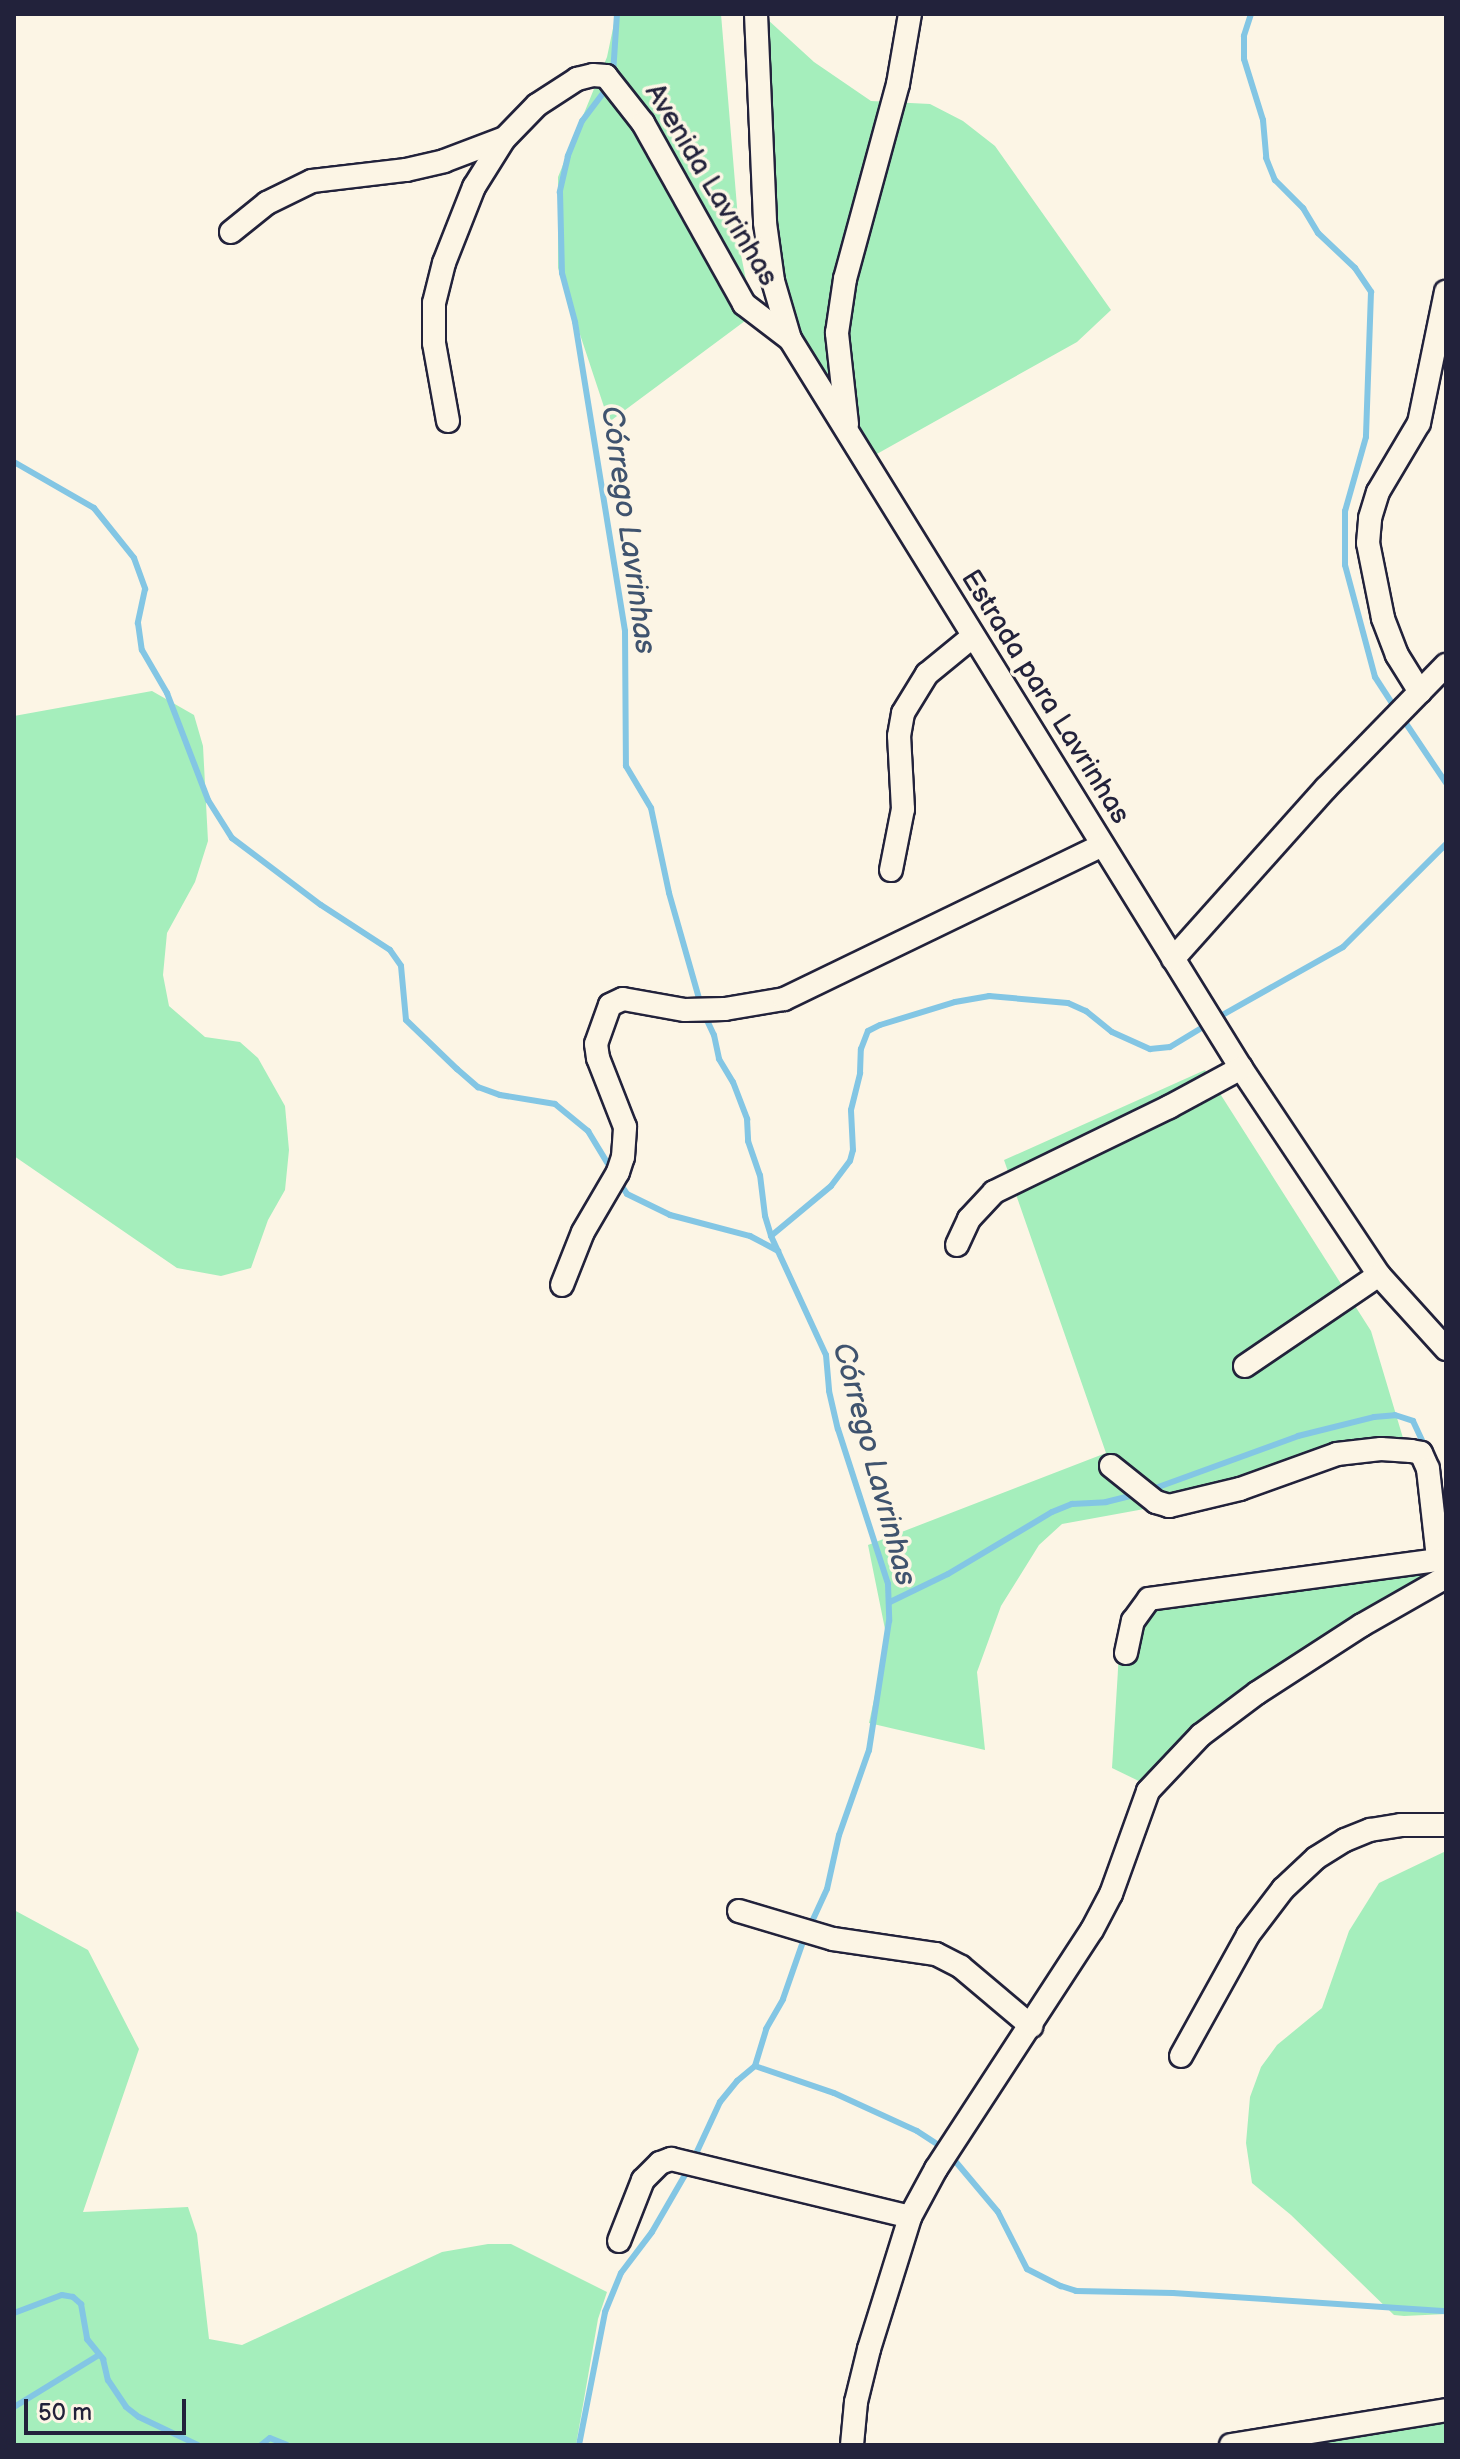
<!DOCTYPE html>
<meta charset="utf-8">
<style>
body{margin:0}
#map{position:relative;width:1460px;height:2459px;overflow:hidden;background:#fcf5e5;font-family:"Balsamiq Sans",sans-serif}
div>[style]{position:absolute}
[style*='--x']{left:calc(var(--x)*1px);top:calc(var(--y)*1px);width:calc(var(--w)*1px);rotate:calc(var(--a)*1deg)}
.green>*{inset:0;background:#a5eebc}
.stream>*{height:6px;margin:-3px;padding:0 3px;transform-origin:3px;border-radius:3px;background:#83c6e4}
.roads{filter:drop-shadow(2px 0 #22223b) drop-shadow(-2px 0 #22223b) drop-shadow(0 2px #22223b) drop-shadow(0 -2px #22223b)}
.minor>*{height:22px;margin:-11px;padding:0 11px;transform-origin:11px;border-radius:11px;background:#fcf5e5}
span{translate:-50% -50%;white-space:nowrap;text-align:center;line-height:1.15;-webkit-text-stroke:7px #fcf5e5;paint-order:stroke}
.street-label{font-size:28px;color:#22223b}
.water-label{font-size:30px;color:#3f536e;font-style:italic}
.frame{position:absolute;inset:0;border:16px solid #22223b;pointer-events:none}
.scale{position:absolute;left:24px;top:2399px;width:162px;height:36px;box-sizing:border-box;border:4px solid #22223b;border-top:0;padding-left:10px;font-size:24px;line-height:28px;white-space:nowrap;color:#22223b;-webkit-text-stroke:6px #fcf5e5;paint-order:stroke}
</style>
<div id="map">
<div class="green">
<i style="clip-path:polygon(616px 14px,721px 14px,741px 255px,753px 315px,609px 422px,558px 268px,558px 177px,607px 57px)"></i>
<i style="clip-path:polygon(767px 19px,814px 62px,871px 101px,930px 104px,963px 121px,995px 146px,1111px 310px,1077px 342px,875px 455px,811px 358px,788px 309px,771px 257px)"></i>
<i style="clip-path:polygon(152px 691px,194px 715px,203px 746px,208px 841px,195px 882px,167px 933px,163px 975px,169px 1006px,205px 1037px,240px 1042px,258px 1058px,285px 1106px,289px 1150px,285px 1190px,268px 1220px,251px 1268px,221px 1276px,177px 1268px,14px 1156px,14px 716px)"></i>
<i style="clip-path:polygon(1205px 1070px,1371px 1331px,1403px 1438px,1243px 1491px,1062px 1524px,1039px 1545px,1001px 1606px,977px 1672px,985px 1750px,869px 1723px,887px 1639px,868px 1545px,1106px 1453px,1004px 1160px)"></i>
<i style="clip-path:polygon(1427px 1569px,1446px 1570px,1145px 1784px,1112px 1768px,1119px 1653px,1153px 1607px)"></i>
<i style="clip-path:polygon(1446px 1851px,1446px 2314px,1404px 2316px,1394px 2315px,1291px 2215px,1252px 2183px,1246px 2143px,1250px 2097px,1261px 2067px,1277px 2045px,1322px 2008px,1349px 1931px,1379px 1883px)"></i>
<i style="clip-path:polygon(14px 1910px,88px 1950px,139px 2049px,83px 2212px,188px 2207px,197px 2234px,209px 2339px,242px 2345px,442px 2252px,488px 2244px,511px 2244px,607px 2292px,598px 2319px,576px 2445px,14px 2445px)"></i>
<i style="clip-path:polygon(1446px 2418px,1446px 2445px,1257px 2445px)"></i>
</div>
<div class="stream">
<i style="--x:1251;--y:14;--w:23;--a:108"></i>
<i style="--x:1244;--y:36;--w:23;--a:90"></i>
<i style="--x:1244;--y:59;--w:64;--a:72.7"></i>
<i style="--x:1263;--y:120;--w:38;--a:85"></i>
<i style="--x:1266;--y:158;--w:24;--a:68"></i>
<i style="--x:1275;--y:180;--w:40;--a:45"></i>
<i style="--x:1303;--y:208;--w:29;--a:59"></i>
<i style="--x:1318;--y:233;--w:51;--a:43.4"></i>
<i style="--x:1355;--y:268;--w:29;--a:56"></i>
<i style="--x:1371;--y:292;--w:145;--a:92"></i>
<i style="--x:1366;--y:437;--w:77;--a:105.8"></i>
<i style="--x:1345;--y:511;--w:54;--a:90"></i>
<i style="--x:1345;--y:565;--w:116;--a:75"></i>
<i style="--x:1375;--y:677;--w:38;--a:57"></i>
<i style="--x:613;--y:74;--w:60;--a:-86.2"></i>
<i style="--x:607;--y:88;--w:41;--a:127.1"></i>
<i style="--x:582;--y:121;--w:38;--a:112"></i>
<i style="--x:568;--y:156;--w:37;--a:103"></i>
<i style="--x:560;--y:192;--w:81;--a:88.6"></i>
<i style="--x:562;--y:273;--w:51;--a:75.1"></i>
<i style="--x:575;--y:322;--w:313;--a:80.8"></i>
<i style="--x:625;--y:631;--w:135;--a:89.6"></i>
<i style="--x:626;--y:766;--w:49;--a:59.2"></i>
<i style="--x:651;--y:808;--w:87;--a:78"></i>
<i style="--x:669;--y:893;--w:116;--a:74.1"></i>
<i style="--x:14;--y:462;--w:92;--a:29.9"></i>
<i style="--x:94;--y:508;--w:64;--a:51.3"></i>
<i style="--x:134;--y:558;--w:33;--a:70"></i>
<i style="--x:145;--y:589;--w:35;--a:102"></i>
<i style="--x:138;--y:623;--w:27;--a:82"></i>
<i style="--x:142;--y:650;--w:50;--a:59.8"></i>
<i style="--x:167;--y:693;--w:115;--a:69"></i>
<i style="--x:208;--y:800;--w:45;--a:57.7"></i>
<i style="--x:232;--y:838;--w:111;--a:37"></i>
<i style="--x:321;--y:905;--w:82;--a:33.1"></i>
<i style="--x:390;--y:950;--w:19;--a:55"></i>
<i style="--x:401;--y:966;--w:54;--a:84.7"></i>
<i style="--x:406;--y:1020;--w:71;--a:43.9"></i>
<i style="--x:457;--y:1069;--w:28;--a:41"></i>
<i style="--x:478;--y:1087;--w:23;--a:20"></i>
<i style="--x:500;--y:1095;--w:56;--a:9.3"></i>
<i style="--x:555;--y:1104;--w:43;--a:39.3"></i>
<i style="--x:588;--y:1131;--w:44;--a:58.8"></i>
<i style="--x:1403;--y:719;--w:77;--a:56.1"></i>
<i style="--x:705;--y:1016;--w:21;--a:65"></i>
<i style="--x:714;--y:1035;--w:25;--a:78"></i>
<i style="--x:719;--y:1059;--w:27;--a:59"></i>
<i style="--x:733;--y:1082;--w:40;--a:69"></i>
<i style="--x:747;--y:1119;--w:22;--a:87"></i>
<i style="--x:748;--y:1141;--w:36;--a:71"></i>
<i style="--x:760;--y:1175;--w:41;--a:83"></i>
<i style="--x:765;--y:1216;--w:21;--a:73"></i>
<i style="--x:771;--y:1236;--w:131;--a:65.2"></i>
<i style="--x:826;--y:1355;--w:36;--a:85"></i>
<i style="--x:829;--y:1391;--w:39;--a:77"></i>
<i style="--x:838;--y:1429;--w:163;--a:72.1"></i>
<i style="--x:888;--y:1584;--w:37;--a:88"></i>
<i style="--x:889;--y:1621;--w:131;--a:98.8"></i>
<i style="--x:869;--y:1750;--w:90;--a:109.4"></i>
<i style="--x:839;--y:1835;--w:55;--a:102.5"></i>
<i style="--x:827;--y:1889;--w:41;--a:114.7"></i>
<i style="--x:1217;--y:1018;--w:145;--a:-29.4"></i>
<i style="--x:1343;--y:947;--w:146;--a:-45"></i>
<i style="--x:619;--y:1182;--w:14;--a:56"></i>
<i style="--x:627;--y:1194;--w:48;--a:26"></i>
<i style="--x:670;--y:1215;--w:83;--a:14.7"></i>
<i style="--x:750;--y:1236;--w:32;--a:28"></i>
<i style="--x:771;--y:1236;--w:78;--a:-39.8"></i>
<i style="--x:831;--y:1186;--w:31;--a:-53"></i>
<i style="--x:850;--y:1161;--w:11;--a:-75"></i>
<i style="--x:853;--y:1150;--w:40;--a:-92.9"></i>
<i style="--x:851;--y:1110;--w:38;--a:-76"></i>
<i style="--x:860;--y:1073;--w:24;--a:-88"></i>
<i style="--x:861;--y:1049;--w:19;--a:-69"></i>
<i style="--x:868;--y:1031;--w:13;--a:-27"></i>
<i style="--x:880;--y:1025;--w:78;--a:-17"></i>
<i style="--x:955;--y:1002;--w:35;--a:-10"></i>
<i style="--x:989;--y:996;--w:79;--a:5.1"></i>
<i style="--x:1068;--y:1003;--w:20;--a:24"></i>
<i style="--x:1086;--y:1011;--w:33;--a:39"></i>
<i style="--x:1112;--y:1032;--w:42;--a:24.1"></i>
<i style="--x:1150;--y:1049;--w:20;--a:-6"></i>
<i style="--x:1170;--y:1047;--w:44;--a:-31.2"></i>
<i style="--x:1150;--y:1490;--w:158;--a:-20"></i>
<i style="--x:1298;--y:1436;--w:78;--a:-14"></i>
<i style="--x:1374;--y:1417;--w:21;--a:-5"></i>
<i style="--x:1395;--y:1415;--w:19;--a:18"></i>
<i style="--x:1413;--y:1421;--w:29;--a:65"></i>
<i style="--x:890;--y:1602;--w:64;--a:-25.8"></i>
<i style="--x:948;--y:1574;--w:121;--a:-30.8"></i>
<i style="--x:1052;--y:1512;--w:22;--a:-22"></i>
<i style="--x:1072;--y:1504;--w:34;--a:-3"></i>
<i style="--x:1106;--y:1502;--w:34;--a:-14"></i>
<i style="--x:755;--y:2066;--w:83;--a:18.9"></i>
<i style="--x:834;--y:2093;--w:91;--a:24.6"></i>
<i style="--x:917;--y:2131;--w:33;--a:33"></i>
<i style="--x:945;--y:2149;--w:82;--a:49.9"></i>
<i style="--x:998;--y:2212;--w:64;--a:63"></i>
<i style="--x:1027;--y:2269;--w:38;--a:27"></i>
<i style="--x:1061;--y:2286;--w:16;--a:18"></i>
<i style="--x:1076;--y:2291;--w:97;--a:1.2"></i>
<i style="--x:1173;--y:2293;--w:274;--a:3.8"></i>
<i style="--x:694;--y:2158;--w:62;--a:-65.1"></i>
<i style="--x:720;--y:2102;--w:27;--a:-51"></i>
<i style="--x:737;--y:2081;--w:23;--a:-40"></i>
<i style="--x:755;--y:2066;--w:39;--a:-73"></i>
<i style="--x:766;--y:2029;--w:34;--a:-60"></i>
<i style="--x:783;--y:1999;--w:67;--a:-70.8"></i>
<i style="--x:14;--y:2313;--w:51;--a:-20.6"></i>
<i style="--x:62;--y:2295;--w:11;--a:10"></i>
<i style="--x:73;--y:2297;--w:11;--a:41"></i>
<i style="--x:81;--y:2304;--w:36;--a:80"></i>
<i style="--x:87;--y:2339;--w:26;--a:51"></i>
<i style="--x:103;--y:2359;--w:22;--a:77"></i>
<i style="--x:108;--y:2380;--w:32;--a:56"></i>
<i style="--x:126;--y:2407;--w:16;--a:38"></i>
<i style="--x:139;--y:2417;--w:65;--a:25.4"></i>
<i style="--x:14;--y:2407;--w:100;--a:-31.5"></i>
<i style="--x:261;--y:2445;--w:11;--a:-38"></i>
<i style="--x:270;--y:2438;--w:18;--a:22"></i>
<i style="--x:579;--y:2445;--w:136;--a:-78.9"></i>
<i style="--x:605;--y:2312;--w:42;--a:-67.7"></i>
<i style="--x:621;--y:2273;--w:51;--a:-52.9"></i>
<i style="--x:652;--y:2232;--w:74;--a:-60"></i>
</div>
<div class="roads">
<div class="minor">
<i style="--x:756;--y:14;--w:209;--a:87.5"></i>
<i style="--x:765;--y:223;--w:59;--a:82.1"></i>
<i style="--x:773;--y:281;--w:60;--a:73.7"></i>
<i style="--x:790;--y:339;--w:857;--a:58.26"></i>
<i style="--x:1241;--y:1068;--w:249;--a:56.3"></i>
<i style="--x:1379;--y:1275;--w:100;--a:47.8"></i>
<i style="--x:231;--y:232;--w:46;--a:-38.9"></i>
<i style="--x:267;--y:203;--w:50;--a:-26.1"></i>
<i style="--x:312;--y:181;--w:95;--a:-6.7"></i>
<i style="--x:406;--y:170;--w:39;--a:-13"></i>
<i style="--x:444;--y:161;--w:62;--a:-20.8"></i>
<i style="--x:448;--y:421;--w:79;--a:-100.2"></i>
<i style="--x:434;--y:343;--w:40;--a:-90"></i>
<i style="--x:434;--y:303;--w:41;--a:-76"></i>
<i style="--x:444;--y:263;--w:82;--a:-68.5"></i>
<i style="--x:474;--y:187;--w:57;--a:-58"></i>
<i style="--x:504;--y:139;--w:47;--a:-45.9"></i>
<i style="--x:537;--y:105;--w:48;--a:-33"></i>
<i style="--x:577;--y:79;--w:16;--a:-14"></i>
<i style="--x:593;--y:75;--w:13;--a:4"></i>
<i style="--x:606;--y:76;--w:60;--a:51.8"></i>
<i style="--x:643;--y:123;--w:207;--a:60.8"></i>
<i style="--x:744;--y:304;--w:58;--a:37.3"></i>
<i style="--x:847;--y:424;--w:92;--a:-96.3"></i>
<i style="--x:837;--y:333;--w:55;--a:-81.6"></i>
<i style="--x:845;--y:279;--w:202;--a:-74.8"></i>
<i style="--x:898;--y:84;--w:71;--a:-80.3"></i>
<i style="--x:1420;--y:692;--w:44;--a:-121.9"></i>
<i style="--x:1397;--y:655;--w:40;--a:-111"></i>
<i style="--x:1383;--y:618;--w:76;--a:-101.3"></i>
<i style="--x:1368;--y:543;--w:25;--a:-85"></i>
<i style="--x:1370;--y:518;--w:27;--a:-73"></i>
<i style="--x:1378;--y:492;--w:80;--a:-59.3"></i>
<i style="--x:1419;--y:423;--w:134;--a:-78.4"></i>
<i style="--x:891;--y:870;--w:62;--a:-78.9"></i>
<i style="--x:903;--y:809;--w:73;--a:-93.1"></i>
<i style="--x:899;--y:736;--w:23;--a:-80"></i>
<i style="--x:903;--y:713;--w:46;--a:-58.4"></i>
<i style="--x:927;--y:674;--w:58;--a:-39.4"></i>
<i style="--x:1173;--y:959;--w:229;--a:-48.2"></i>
<i style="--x:1326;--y:788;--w:172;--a:-45.7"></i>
<i style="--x:957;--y:1245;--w:29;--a:-65"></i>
<i style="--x:969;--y:1219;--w:37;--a:-47"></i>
<i style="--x:994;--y:1192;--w:195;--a:-25.9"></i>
<i style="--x:1169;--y:1107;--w:82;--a:-28.4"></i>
<i style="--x:562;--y:1285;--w:57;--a:-68.4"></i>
<i style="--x:583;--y:1232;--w:69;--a:-59.7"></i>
<i style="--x:618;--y:1172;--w:16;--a:-72"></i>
<i style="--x:623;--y:1157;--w:30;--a:-86"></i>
<i style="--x:625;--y:1127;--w:74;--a:-111.4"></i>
<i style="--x:598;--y:1058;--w:14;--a:-98"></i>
<i style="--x:596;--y:1044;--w:41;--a:-70.3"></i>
<i style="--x:610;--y:1005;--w:14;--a:-25"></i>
<i style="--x:623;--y:999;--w:63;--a:10.1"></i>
<i style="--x:685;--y:1010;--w:40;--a:-1.4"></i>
<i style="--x:725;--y:1009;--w:60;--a:-9.6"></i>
<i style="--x:784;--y:999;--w:353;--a:-25.8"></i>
<i style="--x:1245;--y:1366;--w:162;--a:-34.2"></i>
<i style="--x:1111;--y:1466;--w:58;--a:38.7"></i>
<i style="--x:1156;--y:1502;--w:14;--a:17"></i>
<i style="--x:1169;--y:1506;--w:73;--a:-13.5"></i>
<i style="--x:1240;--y:1489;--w:103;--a:-19.8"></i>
<i style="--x:1337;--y:1454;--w:44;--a:-6.5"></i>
<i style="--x:1381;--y:1449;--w:30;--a:4"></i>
<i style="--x:1411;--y:1451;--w:10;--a:11"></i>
<i style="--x:1421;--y:1453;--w:17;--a:66"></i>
<i style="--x:1428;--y:1469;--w:90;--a:83.6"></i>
<i style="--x:1126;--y:1653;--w:33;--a:-78"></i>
<i style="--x:1133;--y:1621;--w:27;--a:-54"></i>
<i style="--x:1149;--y:1599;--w:300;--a:-7.7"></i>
<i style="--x:739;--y:1911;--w:98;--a:16.6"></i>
<i style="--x:833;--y:1939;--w:104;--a:8.3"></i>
<i style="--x:936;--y:1954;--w:28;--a:27"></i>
<i style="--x:961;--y:1967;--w:92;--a:40.1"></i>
<i style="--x:1181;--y:2056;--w:138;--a:-61"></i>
<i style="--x:1248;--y:1935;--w:58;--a:-52.7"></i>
<i style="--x:1283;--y:1889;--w:45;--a:-43.2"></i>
<i style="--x:1316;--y:1858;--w:34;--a:-32"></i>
<i style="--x:1345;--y:1840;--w:27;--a:-22"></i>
<i style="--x:1370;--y:1830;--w:31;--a:-9"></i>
<i style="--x:1401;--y:1825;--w:45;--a:0"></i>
<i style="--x:619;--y:2241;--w:66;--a:-68.5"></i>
<i style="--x:643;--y:2180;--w:24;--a:-45"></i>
<i style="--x:660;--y:2163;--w:12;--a:-20"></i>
<i style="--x:671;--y:2159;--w:246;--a:13.6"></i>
<i style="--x:852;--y:2445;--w:43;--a:-84.7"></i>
<i style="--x:856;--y:2402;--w:55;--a:-76.2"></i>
<i style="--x:869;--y:2349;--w:138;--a:-72.7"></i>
<i style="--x:910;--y:2217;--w:55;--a:-61.6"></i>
<i style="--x:936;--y:2169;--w:285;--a:-56.9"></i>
<i style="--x:1092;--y:1930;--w:41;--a:-62.2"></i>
<i style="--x:1111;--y:1894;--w:109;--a:-70.2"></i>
<i style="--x:1148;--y:1791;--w:77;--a:-46.6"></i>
<i style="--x:1201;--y:1735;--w:70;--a:-36.9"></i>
<i style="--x:1257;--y:1693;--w:125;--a:-32.9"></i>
<i style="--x:1362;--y:1625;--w:97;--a:-29.7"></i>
<i style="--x:1231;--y:2445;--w:218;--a:-9.2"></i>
</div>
</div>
<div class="street-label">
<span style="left:711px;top:185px;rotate:59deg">Avenida Lavrinhas</span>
<span style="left:1045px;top:697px;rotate:58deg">Estrada para Lavrinhas</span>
</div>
<div class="water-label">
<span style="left:628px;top:530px;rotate:82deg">Córrego Lavrinhas</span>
<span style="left:874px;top:1464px;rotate:75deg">Córrego Lavrinhas</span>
</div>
<div class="frame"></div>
<div class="scale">50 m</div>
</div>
